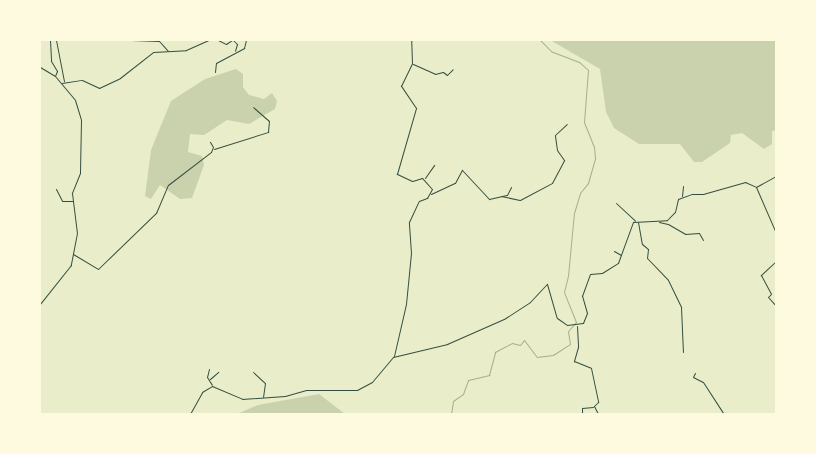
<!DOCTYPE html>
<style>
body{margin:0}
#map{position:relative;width:816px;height:454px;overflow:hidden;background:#e9edc9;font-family:"Titillium Web",sans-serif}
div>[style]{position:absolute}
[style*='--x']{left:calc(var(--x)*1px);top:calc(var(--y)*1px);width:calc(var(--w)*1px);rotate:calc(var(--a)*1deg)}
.green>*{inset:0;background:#cad2ad}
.stream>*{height:1px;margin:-0.5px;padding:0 0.5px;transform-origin:0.5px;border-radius:0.5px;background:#a3b18a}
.minor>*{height:1px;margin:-0.5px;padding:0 0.5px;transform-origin:0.5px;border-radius:0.5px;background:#344e41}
span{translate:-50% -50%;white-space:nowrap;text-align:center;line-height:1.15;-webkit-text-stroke:4.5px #fefae0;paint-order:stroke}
.frame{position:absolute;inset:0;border:41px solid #fefae0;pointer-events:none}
</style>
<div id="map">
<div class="green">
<i style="clip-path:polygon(550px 40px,776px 40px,776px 130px,772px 131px,772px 144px,764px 149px,742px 133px,731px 135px,730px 143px,702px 162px,694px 162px,680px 144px,639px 144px,614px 128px,606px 112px,600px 69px)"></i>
<i style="clip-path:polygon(236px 69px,243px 74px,243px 87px,249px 95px,264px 99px,272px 93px,277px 101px,275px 109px,249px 124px,227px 120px,204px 135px,190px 134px,188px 152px,202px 156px,204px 165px,192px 198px,180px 199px,160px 185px,151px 199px,145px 196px,151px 150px,171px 101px,205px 79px)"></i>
<i style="clip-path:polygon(319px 394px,345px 414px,237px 414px,258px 405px)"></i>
</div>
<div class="stream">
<i style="--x:451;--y:414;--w:13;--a:-81"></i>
<i style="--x:453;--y:401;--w:12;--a:-35"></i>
<i style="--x:463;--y:394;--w:15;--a:-70"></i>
<i style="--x:468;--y:380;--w:22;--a:-13"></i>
<i style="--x:489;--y:375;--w:24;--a:-75"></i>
<i style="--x:495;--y:352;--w:19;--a:-28"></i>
<i style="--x:512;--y:343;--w:8;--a:14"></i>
<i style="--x:520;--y:345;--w:6;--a:-51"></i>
<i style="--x:524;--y:340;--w:21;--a:53"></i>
<i style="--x:537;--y:357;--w:16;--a:-7"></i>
<i style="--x:553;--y:355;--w:20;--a:-33"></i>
<i style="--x:570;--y:344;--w:13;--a:-99"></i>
<i style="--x:568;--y:331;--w:12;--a:-48"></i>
<i style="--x:576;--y:322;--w:32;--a:-112"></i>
<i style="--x:564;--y:292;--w:16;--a:-76"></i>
<i style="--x:568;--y:276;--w:63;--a:-84.6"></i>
<i style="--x:574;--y:213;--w:21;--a:-73"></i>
<i style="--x:580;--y:193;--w:13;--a:-51"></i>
<i style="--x:588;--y:183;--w:26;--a:-74"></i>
<i style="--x:595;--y:158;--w:11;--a:-95"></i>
<i style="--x:594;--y:147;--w:27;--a:-112"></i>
<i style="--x:584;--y:122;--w:52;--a:-85.6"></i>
<i style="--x:588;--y:70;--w:12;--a:-138"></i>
<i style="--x:579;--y:62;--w:30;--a:-159"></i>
<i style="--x:551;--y:51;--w:16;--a:-135"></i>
</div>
<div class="minor">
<i style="--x:50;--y:40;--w:21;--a:87"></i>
<i style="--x:51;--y:61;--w:12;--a:59"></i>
<i style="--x:57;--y:71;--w:5;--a:112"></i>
<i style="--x:56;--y:40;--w:42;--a:79"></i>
<i style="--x:131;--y:40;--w:28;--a:2"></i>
<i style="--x:159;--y:41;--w:13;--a:48"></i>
<i style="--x:218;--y:40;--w:9;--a:27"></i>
<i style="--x:226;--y:44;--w:7;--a:-34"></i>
<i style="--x:233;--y:40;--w:6;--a:45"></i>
<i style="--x:237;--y:44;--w:7;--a:106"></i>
<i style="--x:413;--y:64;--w:24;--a:24"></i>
<i style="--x:435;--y:74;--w:8;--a:-14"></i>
<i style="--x:443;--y:72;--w:5;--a:37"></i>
<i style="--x:447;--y:75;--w:8;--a:-45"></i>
<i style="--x:40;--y:67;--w:17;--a:31"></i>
<i style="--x:55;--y:76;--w:31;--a:50"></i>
<i style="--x:75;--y:100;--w:21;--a:73"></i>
<i style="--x:81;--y:120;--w:53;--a:91.1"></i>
<i style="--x:80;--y:173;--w:22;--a:112"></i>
<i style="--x:72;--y:193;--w:40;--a:82.9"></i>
<i style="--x:77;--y:233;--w:33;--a:101"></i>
<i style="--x:71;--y:265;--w:50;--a:128.5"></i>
<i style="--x:215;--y:72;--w:9;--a:-84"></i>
<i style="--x:216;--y:63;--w:32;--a:-28"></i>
<i style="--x:244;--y:48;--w:8;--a:-76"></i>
<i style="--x:62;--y:83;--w:20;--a:-9"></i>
<i style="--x:82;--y:80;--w:19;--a:25"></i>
<i style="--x:99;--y:88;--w:23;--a:-25"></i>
<i style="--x:120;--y:78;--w:42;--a:-38.2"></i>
<i style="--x:153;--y:52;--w:33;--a:-3"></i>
<i style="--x:186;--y:50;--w:24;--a:-24"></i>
<i style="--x:214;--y:149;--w:57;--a:-17.5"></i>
<i style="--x:268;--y:132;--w:11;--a:-85"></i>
<i style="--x:269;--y:121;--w:21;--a:-139"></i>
<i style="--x:425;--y:178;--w:16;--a:-55"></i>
<i style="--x:756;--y:187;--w:50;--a:66.5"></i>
<i style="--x:56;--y:189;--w:13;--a:63"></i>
<i style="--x:62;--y:201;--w:11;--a:0"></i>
<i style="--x:431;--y:194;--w:26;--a:-25"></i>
<i style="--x:455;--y:183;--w:15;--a:-62"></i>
<i style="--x:462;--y:170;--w:40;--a:47"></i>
<i style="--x:489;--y:199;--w:18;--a:-13"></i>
<i style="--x:507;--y:195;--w:9;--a:-63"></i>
<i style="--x:501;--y:196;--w:19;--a:12"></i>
<i style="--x:520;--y:200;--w:36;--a:-28"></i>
<i style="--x:552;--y:183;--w:26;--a:-62"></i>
<i style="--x:564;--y:160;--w:12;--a:-125"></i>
<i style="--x:557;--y:150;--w:15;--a:-98"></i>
<i style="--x:555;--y:135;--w:16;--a:-43"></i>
<i style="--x:682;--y:196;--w:10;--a:-84"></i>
<i style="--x:616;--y:203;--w:26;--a:43"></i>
<i style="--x:638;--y:222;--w:22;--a:80"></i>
<i style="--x:642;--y:244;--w:8;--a:40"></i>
<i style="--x:648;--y:249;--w:9;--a:96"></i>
<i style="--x:647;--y:258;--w:30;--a:46"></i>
<i style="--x:668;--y:280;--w:30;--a:64"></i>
<i style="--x:681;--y:307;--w:45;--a:87.5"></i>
<i style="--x:659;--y:222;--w:9;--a:13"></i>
<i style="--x:668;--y:224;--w:20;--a:30"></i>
<i style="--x:685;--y:234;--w:14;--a:-4"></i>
<i style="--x:699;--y:233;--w:8;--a:60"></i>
<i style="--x:614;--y:251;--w:8;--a:30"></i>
<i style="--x:73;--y:254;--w:29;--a:31"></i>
<i style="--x:98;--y:269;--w:81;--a:-44"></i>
<i style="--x:156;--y:213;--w:30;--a:-67"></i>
<i style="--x:168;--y:185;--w:54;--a:-37.5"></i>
<i style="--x:211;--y:152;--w:5;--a:-68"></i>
<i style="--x:213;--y:147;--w:6;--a:-121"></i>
<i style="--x:776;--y:261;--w:21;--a:137"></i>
<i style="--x:761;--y:275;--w:21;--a:62"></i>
<i style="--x:771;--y:294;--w:4;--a:135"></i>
<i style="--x:768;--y:297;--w:12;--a:48"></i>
<i style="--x:577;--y:326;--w:21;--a:87"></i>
<i style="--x:578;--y:347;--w:15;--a:106"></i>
<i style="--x:574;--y:361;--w:18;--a:22"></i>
<i style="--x:591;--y:368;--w:35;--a:78"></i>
<i style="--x:598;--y:402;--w:6;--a:135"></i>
<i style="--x:594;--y:406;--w:9;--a:63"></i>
<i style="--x:394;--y:356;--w:53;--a:-77"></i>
<i style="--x:406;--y:304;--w:51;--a:-84.4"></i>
<i style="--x:411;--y:253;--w:31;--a:-94"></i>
<i style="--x:409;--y:222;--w:23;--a:-65"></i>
<i style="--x:419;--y:201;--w:9;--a:-21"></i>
<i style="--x:427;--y:198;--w:10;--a:-61"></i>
<i style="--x:432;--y:189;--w:15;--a:-132"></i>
<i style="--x:422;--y:178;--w:10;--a:163"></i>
<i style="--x:412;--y:181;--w:17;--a:-155"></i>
<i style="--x:397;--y:174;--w:69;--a:-73.9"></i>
<i style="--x:416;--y:108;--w:27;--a:-124"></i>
<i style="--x:401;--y:86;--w:25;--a:-64"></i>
<i style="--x:412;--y:63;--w:23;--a:-92"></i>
<i style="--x:209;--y:369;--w:8;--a:104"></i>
<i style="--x:207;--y:377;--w:9;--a:58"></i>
<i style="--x:253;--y:372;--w:16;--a:43"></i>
<i style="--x:265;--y:383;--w:14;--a:98"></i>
<i style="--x:695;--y:373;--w:4;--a:117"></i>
<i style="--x:693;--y:377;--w:11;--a:27"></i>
<i style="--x:703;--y:382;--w:38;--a:57"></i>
<i style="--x:210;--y:379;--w:11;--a:-41"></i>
<i style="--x:776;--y:390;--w:13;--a:90"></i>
<i style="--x:190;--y:414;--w:25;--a:-61"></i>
<i style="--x:202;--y:392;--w:12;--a:-31"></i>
<i style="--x:212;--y:386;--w:33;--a:23"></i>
<i style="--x:242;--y:399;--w:43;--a:-4"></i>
<i style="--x:285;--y:396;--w:22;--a:-16"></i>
<i style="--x:306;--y:390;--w:51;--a:0"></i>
<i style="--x:357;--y:390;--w:17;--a:-28"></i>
<i style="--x:372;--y:382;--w:33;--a:-50"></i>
<i style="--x:393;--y:357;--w:56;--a:-13.5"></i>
<i style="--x:447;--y:344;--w:62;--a:-23.7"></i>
<i style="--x:504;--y:319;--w:31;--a:-33"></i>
<i style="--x:530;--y:302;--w:25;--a:-47"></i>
<i style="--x:547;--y:284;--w:35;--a:74"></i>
<i style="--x:557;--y:318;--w:12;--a:35"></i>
<i style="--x:567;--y:325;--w:16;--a:-7"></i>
<i style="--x:583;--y:323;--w:11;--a:-68"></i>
<i style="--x:587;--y:313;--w:18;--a:-106"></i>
<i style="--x:582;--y:296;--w:23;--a:-70"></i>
<i style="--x:590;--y:274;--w:12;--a:-5"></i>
<i style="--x:602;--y:273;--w:19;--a:-32"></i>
<i style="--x:618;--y:263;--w:44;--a:-69.9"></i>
<i style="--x:633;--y:222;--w:34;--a:-3"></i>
<i style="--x:667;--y:220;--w:11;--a:-45"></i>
<i style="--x:675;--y:212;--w:13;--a:-77"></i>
<i style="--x:678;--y:199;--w:15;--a:-20"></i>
<i style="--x:692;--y:194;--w:11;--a:0"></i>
<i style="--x:703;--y:194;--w:44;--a:-15.9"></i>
<i style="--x:745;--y:182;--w:12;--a:24"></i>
<i style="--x:756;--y:187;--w:23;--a:-29"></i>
<i style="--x:582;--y:414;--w:6;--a:-90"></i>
<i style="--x:582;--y:408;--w:11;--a:-5"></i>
</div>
<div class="frame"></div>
</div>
